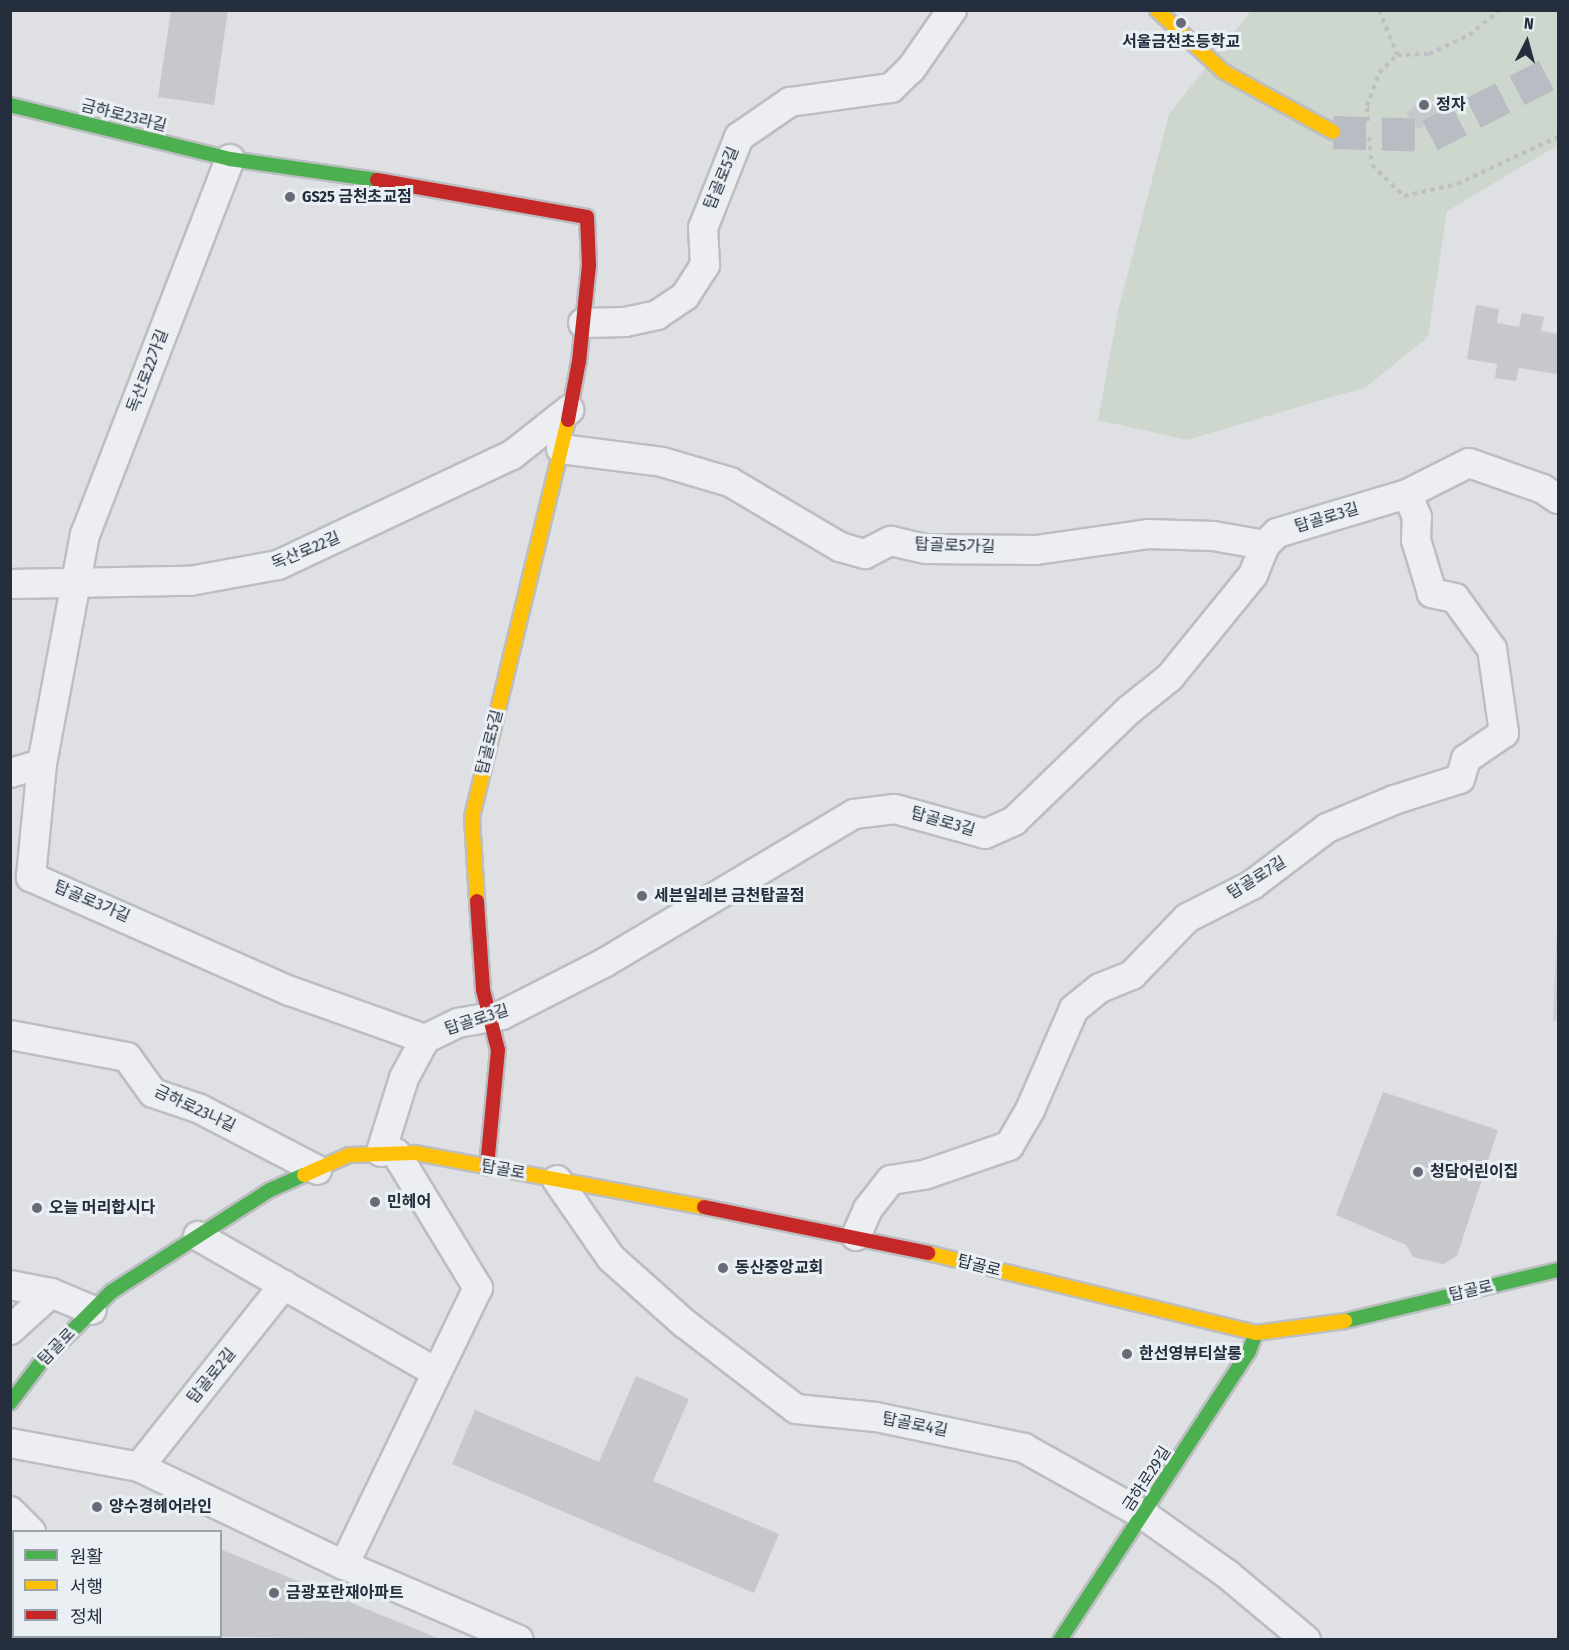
<!DOCTYPE html>
<meta charset="utf-8">
<style>
body{margin:0}
#map{position:relative;width:1569px;height:1650px;overflow:hidden;background:#dee0e3;font-family:"Fira Sans Condensed","Noto Sans KR",sans-serif}
div>[style]{position:absolute}
[style*='--x']{left:calc(var(--x)*1px);top:calc(var(--y)*1px);width:calc(var(--w)*1px);rotate:calc(var(--a)*1deg)}
.built>*{inset:0;background:#cbd0d7}
.green>*{inset:0;background:#ced7ce}
.building>*{inset:0;background:#c6c8cb}
.secondary-tunnel>*{height:33px;margin-top:-16.5px;transform-origin:0;background:repeating-linear-gradient(90deg,#b9bcc2 0 33px,transparent 0 49px)}
.path>*{height:4px;margin-top:-2px;transform-origin:0;background:repeating-linear-gradient(90deg,#bdbfc4 0 4.5px,transparent 0 9px)}
.roads{filter:drop-shadow(2px 0 #bcbec1) drop-shadow(-2px 0 #bcbec1) drop-shadow(0 2px #bcbec1) drop-shadow(0 -2px #bcbec1)}
.street>*{height:28px;margin:-14px;padding:0 14px;transform-origin:14px;border-radius:14px;background:#edeef1}
.fast>*{height:14px;margin:-7px;padding:0 7px;transform-origin:7px;border-radius:7px;background:#4caf50}
.slow>*{height:14px;margin:-7px;padding:0 7px;transform-origin:7px;border-radius:7px;background:#ffc107}
.jam>*{height:14px;margin:-7px;padding:0 7px;transform-origin:7px;border-radius:7px;background:#c62828}
.dots>*{width:16px;height:16px;translate:-50% -50%;box-sizing:border-box;border:3px solid #eaeff4;border-radius:50%}
span{translate:-50% -50%;white-space:nowrap;text-align:center;line-height:1.15;-webkit-text-stroke:6px #eaeff4;paint-order:stroke}
.poi-label{font-size:16px;color:#252e3d;font-weight:700}
.left{translate:0 -50%;text-align:left}
.street-label{font-size:16px;color:#252e3d}
.frame{position:absolute;inset:0;border:12px solid #252e3d;pointer-events:none}
.legend{position:absolute;left:12px;top:1530px;width:210px;height:108px;box-sizing:border-box;background:#eaeff4;border:2px solid #9ba2ab;margin:0;padding:8px 10px;list-style:none;font-size:18px;color:#252e3d}
.legend li{display:flex;align-items:center;gap:12px;height:30px}
.legend b{width:30px;border:2px solid #9ba2ab}
.north{position:absolute;left:1497px;top:12px;width:60px;height:60px;-webkit-text-stroke:4px #eaeff4;paint-order:stroke;rotate:6deg;font-size:16px;font-weight:700;line-height:24px;text-align:center;color:#252e3d}
.north::after{content:'';display:block;margin:auto;width:21px;height:27px;background:#252e3d;clip-path:polygon(50% 0,100% 100%,50% 72%,0 100%)}
</style>
<div id="map">
<div class="built">
<i style="clip-path:polygon(1558px 900px,1558px 1021px,1553px 1021px)"></i>
</div>
<div class="green">
<i style="clip-path:polygon(1251px 11px,1558px 11px,1558px 145px,1447px 211px,1428px 337px,1366px 387px,1187px 440px,1098px 420px,1118px 311px,1169px 114px)"></i>
</div>
<div class="building">
<i style="clip-path:polygon(171px 10px,228px 10px,214px 105px,158px 97px)"></i>
<i style="clip-path:polygon(1426px 97px,1439px 113px,1419px 129px,1406px 113px)"></i>
<i style="clip-path:polygon(1476px 305px,1499px 309px,1497px 323px,1519px 327px,1522px 313px,1544px 317px,1541px 331px,1558px 334px,1557px 374px,1519px 368px,1516px 381px,1495px 378px,1497px 364px,1467px 359px)"></i>
<i style="clip-path:polygon(1383px 1092px,1498px 1130px,1457px 1256px,1443px 1264px,1413px 1257px,1406px 1245px,1336px 1215px)"></i>
<i style="clip-path:polygon(636px 1376px,689px 1399px,653px 1481px,779px 1534px,754px 1593px,452px 1464px,475px 1410px,599px 1462px)"></i>
<i style="clip-path:polygon(220px 1549px,440px 1639px,440px 1640px,173px 1636px,220px 1636px)"></i>
</div>
<div class="secondary-tunnel">
<i style="--x:1333;--y:132;--w:97;--a:1.8"></i>
<i style="--x:1430;--y:135;--w:144;--a:-27.3"></i>
</div>
<div class="path">
<i style="--x:1379;--y:10;--w:48;--a:67.8"></i>
<i style="--x:1368;--y:121;--w:15;--a:-94"></i>
<i style="--x:1367;--y:106;--w:35;--a:-70"></i>
<i style="--x:1379;--y:73;--w:25;--a:-45"></i>
<i style="--x:1397;--y:55;--w:32;--a:-2"></i>
<i style="--x:1429;--y:54;--w:44;--a:-25.4"></i>
<i style="--x:1469;--y:35;--w:40;--a:-39"></i>
<i style="--x:1369;--y:137;--w:28;--a:84"></i>
<i style="--x:1372;--y:165;--w:45;--a:44.1"></i>
<i style="--x:1404;--y:196;--w:54;--a:-12.8"></i>
<i style="--x:1457;--y:184;--w:111;--a:-25"></i>
</div>
<div class="roads">
<div class="street">
<i style="--x:230;--y:159;--w:402;--a:111.1"></i>
<i style="--x:85;--y:534;--w:234;--a:100.6"></i>
<i style="--x:42;--y:764;--w:114;--a:95.6"></i>
<i style="--x:31;--y:877;--w:283;--a:23.8"></i>
<i style="--x:290;--y:991;--w:143;--a:19.6"></i>
<i style="--x:583;--y:323;--w:42;--a:-1.4"></i>
<i style="--x:625;--y:322;--w:33;--a:-12"></i>
<i style="--x:657;--y:315;--w:34;--a:-34"></i>
<i style="--x:685;--y:296;--w:37;--a:-57"></i>
<i style="--x:705;--y:265;--w:37;--a:-93"></i>
<i style="--x:703;--y:228;--w:98;--a:-68.4"></i>
<i style="--x:739;--y:137;--w:62;--a:-34.5"></i>
<i style="--x:790;--y:102;--w:102;--a:-7.9"></i>
<i style="--x:891;--y:88;--w:28;--a:-44"></i>
<i style="--x:911;--y:69;--w:72;--a:-55.2"></i>
<i style="--x:561;--y:449;--w:102;--a:7.3"></i>
<i style="--x:662;--y:462;--w:71;--a:16.4"></i>
<i style="--x:730;--y:482;--w:128;--a:30.6"></i>
<i style="--x:840;--y:547;--w:26;--a:16"></i>
<i style="--x:865;--y:554;--w:29;--a:-27"></i>
<i style="--x:891;--y:541;--w:36;--a:13"></i>
<i style="--x:926;--y:549;--w:110;--a:0.5"></i>
<i style="--x:1036;--y:550;--w:113;--a:-8.1"></i>
<i style="--x:1148;--y:534;--w:65;--a:1.8"></i>
<i style="--x:1213;--y:536;--w:53;--a:9.8"></i>
<i style="--x:10;--y:584;--w:180;--a:-1"></i>
<i style="--x:190;--y:581;--w:89;--a:-10.3"></i>
<i style="--x:278;--y:565;--w:259;--a:-25.2"></i>
<i style="--x:512;--y:455;--w:73;--a:-38.3"></i>
<i style="--x:10;--y:773;--w:33;--a:-16"></i>
<i style="--x:10;--y:1035;--w:119;--a:10.6"></i>
<i style="--x:127;--y:1057;--w:44;--a:54.2"></i>
<i style="--x:153;--y:1093;--w:50;--a:18.8"></i>
<i style="--x:200;--y:1109;--w:132;--a:27.5"></i>
<i style="--x:381;--y:1152;--w:77;--a:-72.7"></i>
<i style="--x:404;--y:1078;--w:44;--a:-61.7"></i>
<i style="--x:425;--y:1039;--w:37;--a:-26"></i>
<i style="--x:458;--y:1023;--w:45;--a:-10.3"></i>
<i style="--x:502;--y:1015;--w:114;--a:-27"></i>
<i style="--x:604;--y:963;--w:291;--a:-30.8"></i>
<i style="--x:854;--y:814;--w:41;--a:-7"></i>
<i style="--x:895;--y:809;--w:93;--a:15.5"></i>
<i style="--x:985;--y:834;--w:32;--a:-24"></i>
<i style="--x:1014;--y:821;--w:160;--a:-44"></i>
<i style="--x:1129;--y:710;--w:53;--a:-38.8"></i>
<i style="--x:1170;--y:677;--w:132;--a:-50.9"></i>
<i style="--x:1253;--y:575;--w:32;--a:-68"></i>
<i style="--x:1265;--y:545;--w:17;--a:-45"></i>
<i style="--x:1277;--y:533;--w:136;--a:-16.7"></i>
<i style="--x:1407;--y:494;--w:69;--a:-26.6"></i>
<i style="--x:1469;--y:463;--w:78;--a:19.4"></i>
<i style="--x:1543;--y:489;--w:18;--a:34"></i>
<i style="--x:557;--y:1180;--w:95;--a:55.3"></i>
<i style="--x:611;--y:1258;--w:98;--a:41.7"></i>
<i style="--x:684;--y:1323;--w:141;--a:37.5"></i>
<i style="--x:796;--y:1409;--w:80;--a:5.7"></i>
<i style="--x:876;--y:1417;--w:151;--a:11.8"></i>
<i style="--x:1024;--y:1448;--w:137;--a:29.2"></i>
<i style="--x:1144;--y:1515;--w:102;--a:35.4"></i>
<i style="--x:1227;--y:1574;--w:103;--a:39.9"></i>
<i style="--x:198;--y:1236;--w:273;--a:29.8"></i>
<i style="--x:856;--y:1236;--w:30;--a:-66"></i>
<i style="--x:868;--y:1209;--w:37;--a:-52"></i>
<i style="--x:891;--y:1180;--w:36;--a:-9"></i>
<i style="--x:927;--y:1174;--w:87;--a:-18.9"></i>
<i style="--x:1009;--y:1146;--w:42;--a:-59.7"></i>
<i style="--x:1030;--y:1110;--w:110;--a:-66.5"></i>
<i style="--x:1074;--y:1009;--w:33;--a:-39"></i>
<i style="--x:1100;--y:988;--w:35;--a:-22"></i>
<i style="--x:1132;--y:975;--w:79;--a:-46"></i>
<i style="--x:1187;--y:918;--w:73;--a:-26.9"></i>
<i style="--x:1252;--y:885;--w:94;--a:-37.2"></i>
<i style="--x:1327;--y:828;--w:73;--a:-22.7"></i>
<i style="--x:1394;--y:800;--w:69;--a:-17.7"></i>
<i style="--x:1460;--y:779;--w:21;--a:-73"></i>
<i style="--x:1466;--y:759;--w:46;--a:-34.4"></i>
<i style="--x:1504;--y:733;--w:85;--a:-98.1"></i>
<i style="--x:1492;--y:649;--w:63;--a:-126"></i>
<i style="--x:1455;--y:598;--w:24;--a:-168"></i>
<i style="--x:1432;--y:593;--w:55;--a:-106.8"></i>
<i style="--x:1416;--y:540;--w:23;--a:-88"></i>
<i style="--x:1417;--y:517;--w:25;--a:-113"></i>
<i style="--x:10;--y:1285;--w:42;--a:11"></i>
<i style="--x:51;--y:1293;--w:44;--a:22.5"></i>
<i style="--x:10;--y:1330;--w:55;--a:-42.1"></i>
<i style="--x:10;--y:1443;--w:131;--a:10.5"></i>
<i style="--x:139;--y:1467;--w:227;--a:25.6"></i>
<i style="--x:344;--y:1565;--w:190;--a:23.2"></i>
<i style="--x:139;--y:1467;--w:233;--a:-51.5"></i>
<i style="--x:10;--y:1511;--w:30;--a:45"></i>
<i style="--x:344;--y:1565;--w:308;--a:-64.2"></i>
<i style="--x:478;--y:1288;--w:158;--a:-121.3"></i>
<i style="--x:142;--y:1636;--w:5;--a:53"></i>
</div>
<div class="fast">
<i style="--x:10;--y:105;--w:227;--a:13.8"></i>
<i style="--x:230;--y:159;--w:148;--a:8.1"></i>
<i style="--x:1345;--y:1321;--w:219;--a:-13.5"></i>
<i style="--x:10;--y:1403;--w:53;--a:-52.7"></i>
<i style="--x:42;--y:1361;--w:98;--a:-45"></i>
<i style="--x:111;--y:1292;--w:189;--a:-32.7"></i>
<i style="--x:270;--y:1190;--w:37;--a:-24"></i>
<i style="--x:1060;--y:1640;--w:345;--a:-56.8"></i>
<i style="--x:1249;--y:1351;--w:19;--a:-69"></i>
</div>
<div class="slow">
<i style="--x:1157;--y:10;--w:91;--a:42.8"></i>
<i style="--x:1224;--y:72;--w:124;--a:28.8"></i>
<i style="--x:477;--y:901;--w:84;--a:-93.4"></i>
<i style="--x:472;--y:817;--w:408;--a:-76.4"></i>
<i style="--x:304;--y:1175;--w:49;--a:-24"></i>
<i style="--x:349;--y:1155;--w:66;--a:-1.7"></i>
<i style="--x:415;--y:1153;--w:294;--a:10.6"></i>
<i style="--x:928;--y:1253;--w:338;--a:13.7"></i>
<i style="--x:1256;--y:1333;--w:90;--a:-7.7"></i>
</div>
<div class="jam">
<i style="--x:377;--y:180;--w:213;--a:10"></i>
<i style="--x:587;--y:217;--w:48;--a:87.6"></i>
<i style="--x:589;--y:265;--w:97;--a:95.9"></i>
<i style="--x:579;--y:361;--w:60;--a:100.6"></i>
<i style="--x:477;--y:901;--w:89;--a:86.1"></i>
<i style="--x:483;--y:990;--w:62;--a:76"></i>
<i style="--x:498;--y:1050;--w:118;--a:95.4"></i>
<i style="--x:704;--y:1207;--w:229;--a:11.6"></i>
</div>
</div>
<div class="dots">
<i style="left:1181px;top:23px;background:#666c77"></i>
<i style="left:1424px;top:105px;background:#666c77"></i>
<i style="left:290px;top:197px;background:#666c77"></i>
<i style="left:642px;top:896px;background:#666c77"></i>
<i style="left:1418px;top:1172px;background:#666c77"></i>
<i style="left:375px;top:1202px;background:#666c77"></i>
<i style="left:37px;top:1208px;background:#666c77"></i>
<i style="left:723px;top:1268px;background:#666c77"></i>
<i style="left:1127px;top:1354px;background:#666c77"></i>
<i style="left:97px;top:1507px;background:#666c77"></i>
<i style="left:274px;top:1593px;background:#666c77"></i>
</div>
<div class="poi-label">
<span style="left:1181px;top:42px">서울금천초등학교</span>
<span class="left" style="left:1436px;top:105px">정자</span>
<span class="left" style="left:302px;top:197px">GS25 금천초교점</span>
<span class="left" style="left:654px;top:896px">세븐일레븐 금천탑골점</span>
<span class="left" style="left:1430px;top:1172px">청담어린이집</span>
<span class="left" style="left:387px;top:1202px">민헤어</span>
<span class="left" style="left:49px;top:1208px">오늘 머리합시다</span>
<span class="left" style="left:735px;top:1268px">동산중앙교회</span>
<span class="left" style="left:1139px;top:1354px">한선영뷰티살롱</span>
<span class="left" style="left:109px;top:1507px">양수경헤어라인</span>
<span class="left" style="left:286px;top:1593px">금광포란재아파트</span>
</div>
<div class="street-label">
<span style="left:124px;top:116px;rotate:14deg">금하로23라길</span>
<span style="left:722px;top:178px;rotate:-68deg">탑골로5길</span>
<span style="left:148px;top:371px;rotate:-69deg">독산로22가길</span>
<span style="left:1327px;top:518px;rotate:-17deg">탑골로3길</span>
<span style="left:955px;top:546px;rotate:2deg">탑골로5가길</span>
<span style="left:306px;top:551px;rotate:-23deg">독산로22길</span>
<span style="left:490px;top:742px;rotate:-76deg">탑골로5길</span>
<span style="left:943px;top:822px;rotate:16deg">탑골로3길</span>
<span style="left:1257px;top:878px;rotate:-32deg">탑골로7길</span>
<span style="left:92px;top:902px;rotate:23deg">탑골로3가길</span>
<span style="left:477px;top:1020px;rotate:-18deg">탑골로3길</span>
<span style="left:195px;top:1109px;rotate:25deg">금하로23나길</span>
<span style="left:503px;top:1170px;rotate:10deg">탑골로</span>
<span style="left:979px;top:1266px;rotate:14deg">탑골로</span>
<span style="left:1471px;top:1291px;rotate:-13deg">탑골로</span>
<span style="left:57px;top:1347px;rotate:-46deg">탑골로</span>
<span style="left:212px;top:1376px;rotate:-51deg">탑골로2길</span>
<span style="left:915px;top:1425px;rotate:11deg">탑골로4길</span>
<span style="left:1147px;top:1479px;rotate:-57deg">금하로29길</span>
</div>
<div class="frame"></div>
<ul class="legend">
<li><b style="height:8px;background:#4caf50"></b>원활</li>
<li><b style="height:8px;background:#ffc107"></b>서행</li>
<li><b style="height:8px;background:#c62828"></b>정체</li>
</ul>
<div class="north">N</div>
</div>
